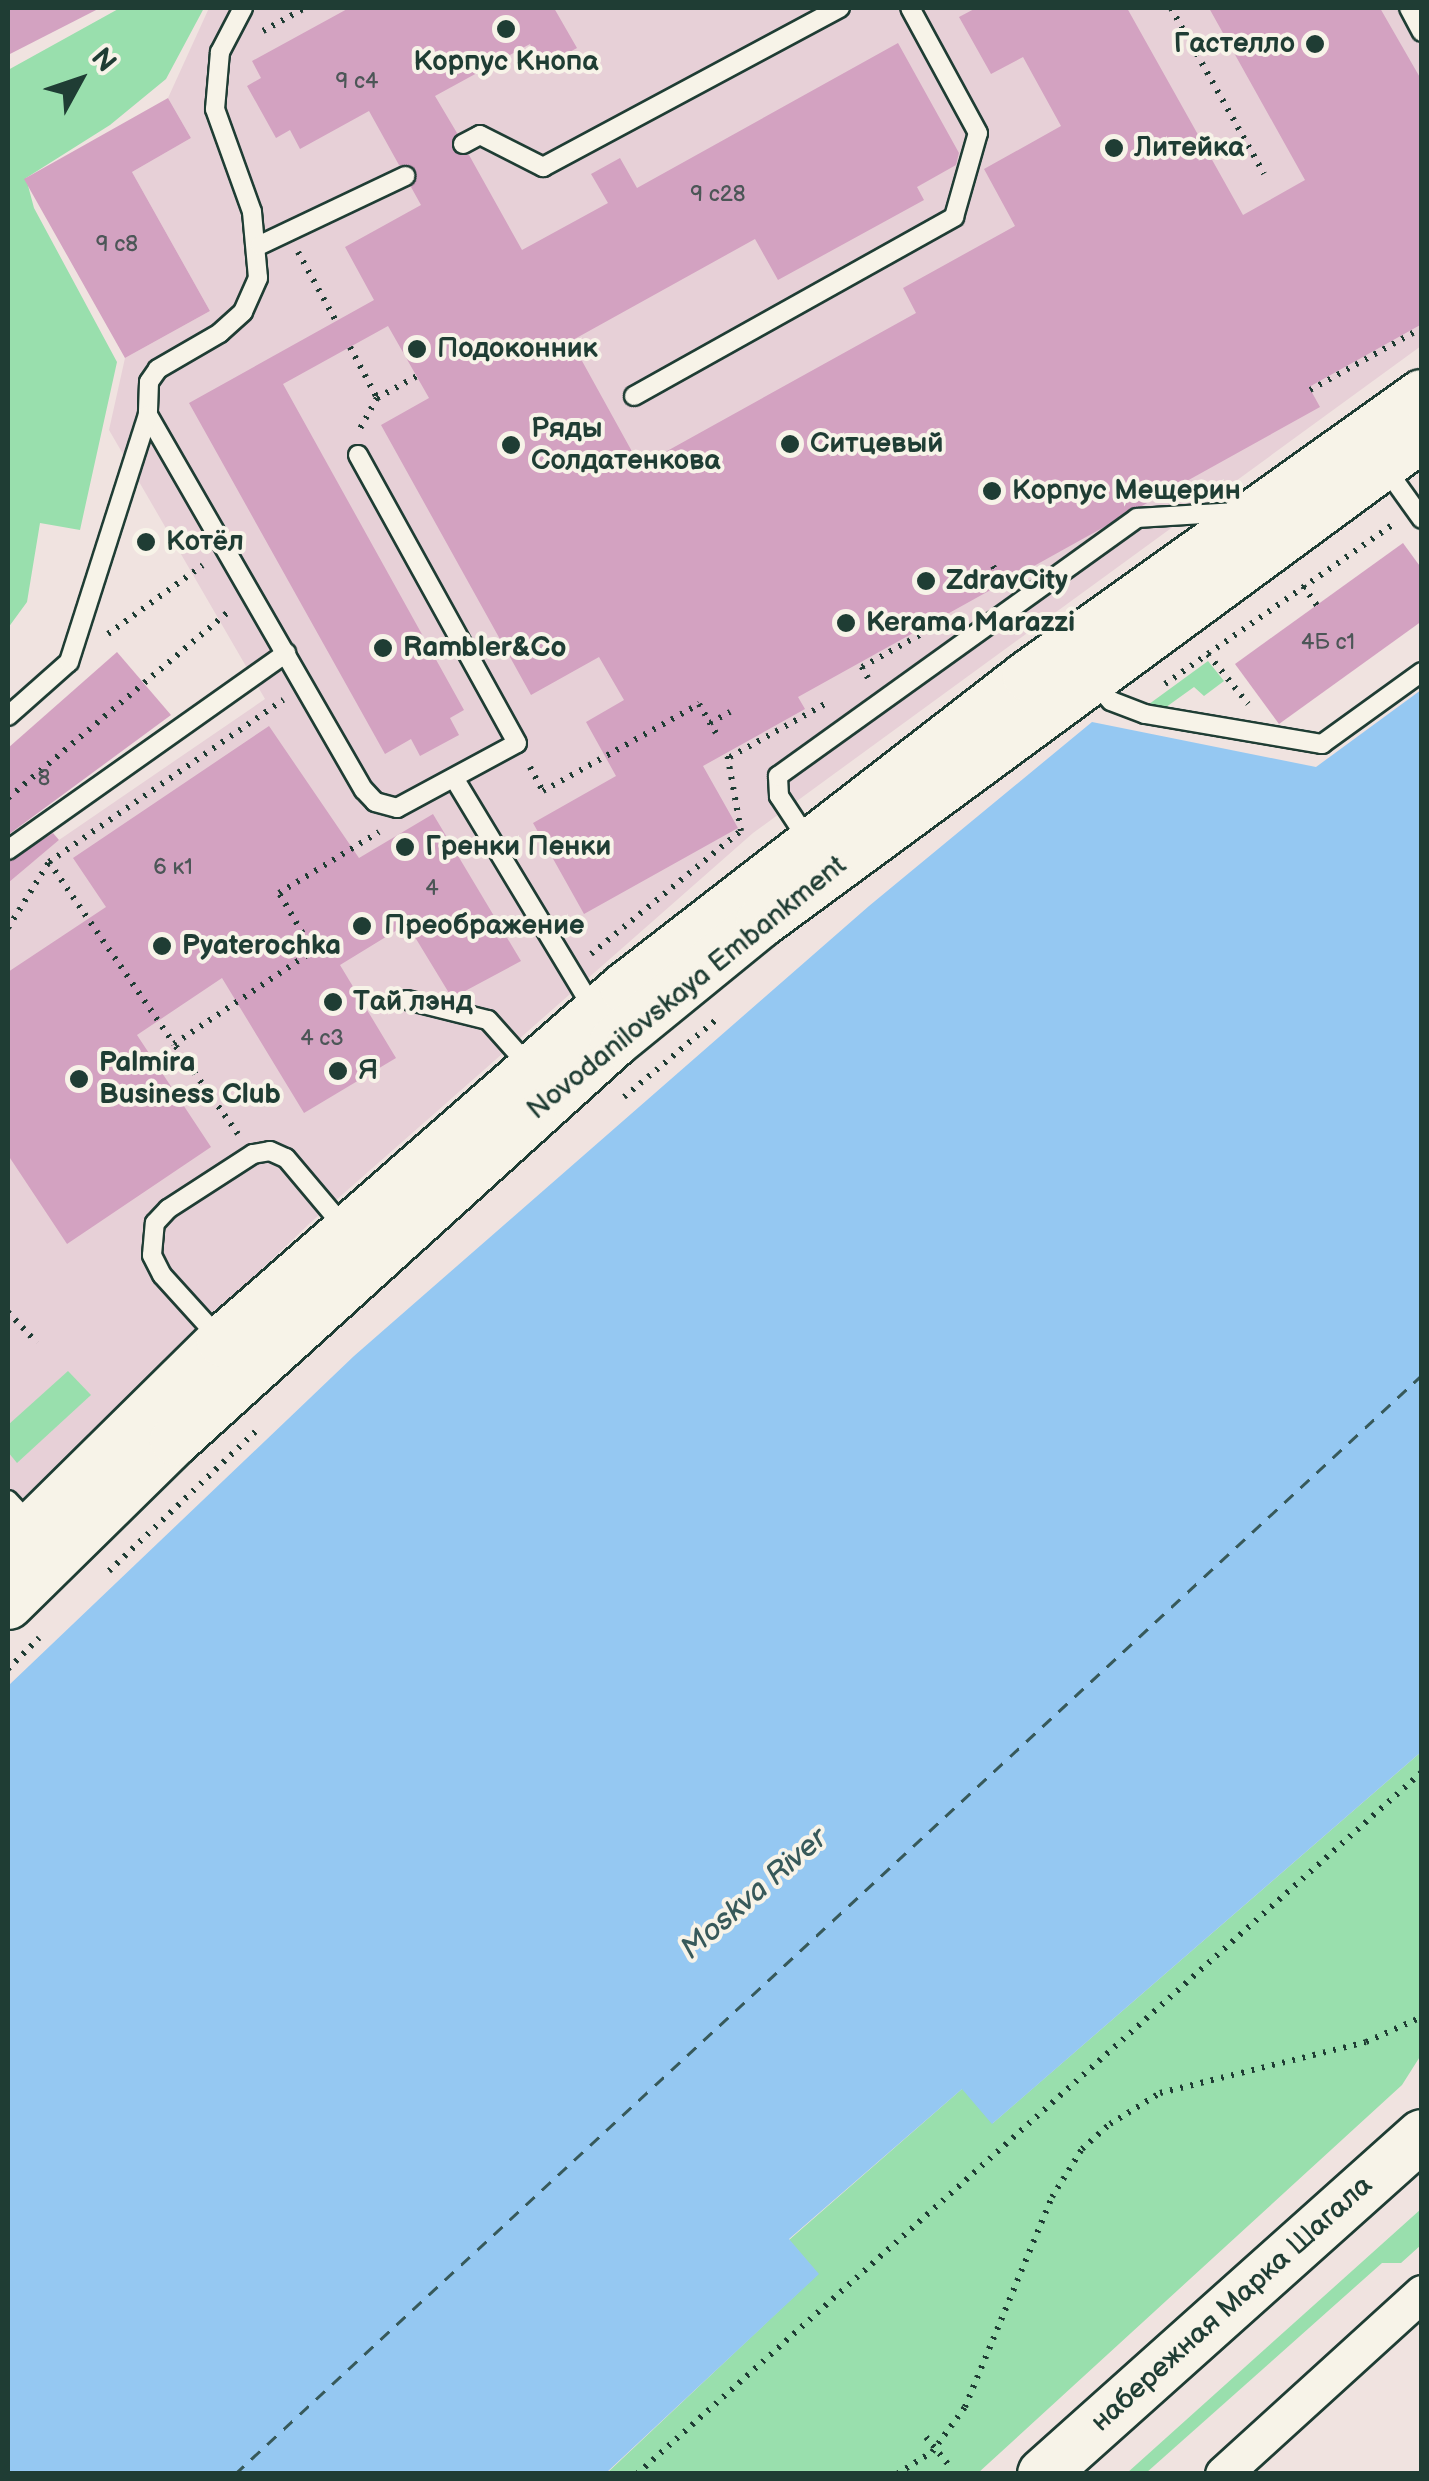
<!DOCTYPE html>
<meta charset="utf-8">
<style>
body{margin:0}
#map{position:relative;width:1429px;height:2481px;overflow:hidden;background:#f0e3e0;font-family:"Balsamiq Sans",sans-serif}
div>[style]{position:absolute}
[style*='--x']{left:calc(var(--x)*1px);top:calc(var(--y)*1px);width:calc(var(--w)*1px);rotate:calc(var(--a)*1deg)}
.built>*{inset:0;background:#e7d0d7}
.green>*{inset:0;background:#99dfad}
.water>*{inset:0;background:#95c8f2}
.ferry>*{height:2.5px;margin-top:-1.25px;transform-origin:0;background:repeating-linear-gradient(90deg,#37595a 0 12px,transparent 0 22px)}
.building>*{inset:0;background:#d3a2c1}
.path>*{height:6px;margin-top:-3px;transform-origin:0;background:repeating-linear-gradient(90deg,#1f3d34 0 2.5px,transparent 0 10.5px)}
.roads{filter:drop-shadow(2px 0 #1f3d34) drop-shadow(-2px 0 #1f3d34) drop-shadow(0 2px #1f3d34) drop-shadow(0 -2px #1f3d34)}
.service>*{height:18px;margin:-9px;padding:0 9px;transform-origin:9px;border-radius:9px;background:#f7f3e8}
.minor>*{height:35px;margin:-17.5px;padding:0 17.5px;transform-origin:17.5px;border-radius:17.5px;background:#f7f3e8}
.secondary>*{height:50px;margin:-25px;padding:0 25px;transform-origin:25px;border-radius:25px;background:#f7f3e8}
.dots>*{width:28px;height:28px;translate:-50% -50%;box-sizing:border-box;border:5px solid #f7f3e8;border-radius:50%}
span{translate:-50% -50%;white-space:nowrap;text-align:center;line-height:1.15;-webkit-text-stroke:8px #f7f3e8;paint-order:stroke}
.number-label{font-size:22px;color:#4c5657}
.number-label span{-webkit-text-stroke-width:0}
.poi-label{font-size:28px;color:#1f3d34;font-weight:700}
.right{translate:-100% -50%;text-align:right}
.left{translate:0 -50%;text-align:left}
.street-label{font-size:28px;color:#1f3d34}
.water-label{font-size:30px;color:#37595a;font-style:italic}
.frame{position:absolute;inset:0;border:10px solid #1f3d34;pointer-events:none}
.north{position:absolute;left:30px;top:30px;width:100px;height:100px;-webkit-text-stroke:8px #f7f3e8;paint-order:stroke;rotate:50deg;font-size:28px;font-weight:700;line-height:40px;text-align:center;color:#1f3d34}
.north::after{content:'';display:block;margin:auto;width:35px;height:45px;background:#1f3d34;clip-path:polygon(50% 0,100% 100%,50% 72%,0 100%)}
</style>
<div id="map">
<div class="built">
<i style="clip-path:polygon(209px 8px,1421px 8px,1421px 346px,753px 833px,310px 1223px,8px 1512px,8px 883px,59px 840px,265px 699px,109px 430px,125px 358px,210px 311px,132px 172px,191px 138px,168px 98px)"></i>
</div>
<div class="green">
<i style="clip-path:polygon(120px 8px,204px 8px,166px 79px,110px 125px,26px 178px,34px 208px,117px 362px,80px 530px,40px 523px,27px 602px,8px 628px,8px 70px)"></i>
<i style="clip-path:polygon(1208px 661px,1224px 681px,1204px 696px,1194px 687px,1162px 710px,1145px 707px)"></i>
<i style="clip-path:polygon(68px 1371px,91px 1395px,17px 1463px,8px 1452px,8px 1425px)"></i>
<i style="clip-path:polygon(1421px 1752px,1421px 2055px,1402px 2085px,978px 2473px,606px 2474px,818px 2274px,789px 2240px,963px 2088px,993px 2123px)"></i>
<i style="clip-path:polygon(1421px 2209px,1421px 2245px,1401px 2263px,1382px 2263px,1146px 2473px,1127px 2473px)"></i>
</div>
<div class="water">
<i style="clip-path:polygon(1421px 690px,1421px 1752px,992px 2124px,962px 2089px,789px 2239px,819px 2274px,606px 2473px,8px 2473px,8px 1686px,354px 1356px,869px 906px,1092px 722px,1316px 767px)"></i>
</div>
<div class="ferry">
<i style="--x:235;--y:2474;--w:1618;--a:-42.8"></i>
</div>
<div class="building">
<i style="clip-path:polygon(8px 8px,100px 8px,8px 55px)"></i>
<i style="clip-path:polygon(349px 8px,554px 8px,577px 48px,542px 67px,530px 44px,435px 96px,457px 133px,453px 151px,469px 155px,522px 250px,608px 203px,591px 174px,620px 158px,637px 188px,898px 43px,959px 153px,956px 165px,917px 187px,924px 200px,778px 280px,755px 239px,571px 341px,640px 466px,916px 313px,903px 288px,1015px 226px,984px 169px,1061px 126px,1023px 57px,991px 74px,959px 17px,976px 8px,1127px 8px,1243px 215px,1305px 180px,1209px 8px,1380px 8px,1422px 81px,1422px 324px,1309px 387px,1320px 407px,798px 697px,805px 709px,703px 766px,738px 828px,584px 914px,533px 823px,616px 776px,586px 722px,624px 700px,599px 657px,531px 695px,381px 425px,429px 398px,388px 326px,283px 384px,464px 710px,450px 718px,459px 735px,420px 756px,411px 739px,385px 754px,189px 403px,374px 300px,345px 247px,421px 205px,411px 187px,416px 170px,399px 165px,369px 111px,300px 149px,290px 130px,276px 138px,247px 86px,261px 78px,252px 61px)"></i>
<i style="clip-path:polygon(168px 98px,191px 138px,132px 172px,210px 311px,125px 358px,24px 179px)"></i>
<i style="clip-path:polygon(1403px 543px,1422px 569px,1422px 621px,1279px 724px,1235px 664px)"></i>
<i style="clip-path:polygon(117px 652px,171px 715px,8px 835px,8px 748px)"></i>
<i style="clip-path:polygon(269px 726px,359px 858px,433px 814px,521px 961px,452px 998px,407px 924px,340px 965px,396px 1058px,304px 1113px,222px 978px,137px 1035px,211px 1147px,67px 1244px,8px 1155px,8px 972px,106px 907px,73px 858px)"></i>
<i style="clip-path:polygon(53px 833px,59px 840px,8px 883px,8px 862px)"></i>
</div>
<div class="path">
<i style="--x:1171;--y:8;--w:190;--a:60.7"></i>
<i style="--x:263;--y:31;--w:48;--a:-28.7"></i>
<i style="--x:298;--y:252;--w:79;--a:61.2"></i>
<i style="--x:350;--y:347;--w:58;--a:62.1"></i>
<i style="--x:377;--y:398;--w:35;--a:119"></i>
<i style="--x:1310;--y:390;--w:128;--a:-29"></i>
<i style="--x:377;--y:398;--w:46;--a:-28.8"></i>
<i style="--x:993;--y:566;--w:21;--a:61"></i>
<i style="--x:1303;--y:586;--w:24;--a:54"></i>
<i style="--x:108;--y:634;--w:117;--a:-36"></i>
<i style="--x:1208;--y:654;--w:64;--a:51.3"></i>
<i style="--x:868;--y:678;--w:13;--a:-119"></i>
<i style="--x:862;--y:667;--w:80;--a:-29.1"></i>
<i style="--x:1165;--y:684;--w:282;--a:-35"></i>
<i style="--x:716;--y:733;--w:12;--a:-121"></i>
<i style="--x:710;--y:723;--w:23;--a:-29"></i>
<i style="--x:730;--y:757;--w:109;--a:-29.2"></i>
<i style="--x:530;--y:767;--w:27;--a:62"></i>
<i style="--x:543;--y:791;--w:179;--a:-29.1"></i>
<i style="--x:699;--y:704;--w:22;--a:60"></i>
<i style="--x:8;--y:798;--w:293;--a:-40.2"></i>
<i style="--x:49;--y:862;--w:221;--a:55.5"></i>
<i style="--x:8;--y:928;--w:78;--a:-58.2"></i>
<i style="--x:49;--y:862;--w:285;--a:-34.7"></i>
<i style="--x:591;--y:954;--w:194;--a:-39.4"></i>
<i style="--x:741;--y:831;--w:79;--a:-100.2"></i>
<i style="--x:624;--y:1097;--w:123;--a:-40"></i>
<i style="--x:238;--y:1134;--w:110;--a:-125.4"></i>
<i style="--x:174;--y:1044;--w:167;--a:-33.8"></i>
<i style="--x:313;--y:951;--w:67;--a:-120.4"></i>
<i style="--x:279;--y:893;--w:117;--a:-31.4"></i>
<i style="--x:8;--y:1312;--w:42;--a:46.9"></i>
<i style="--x:109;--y:1571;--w:203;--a:-43.6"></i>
<i style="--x:8;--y:1669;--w:44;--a:-45"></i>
<i style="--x:926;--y:2437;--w:35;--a:51"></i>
<i style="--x:637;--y:2474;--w:1053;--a:-41.81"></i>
<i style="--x:897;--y:2474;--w:41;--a:-32.2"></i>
<i style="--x:932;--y:2452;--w:56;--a:-53.7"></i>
<i style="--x:965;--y:2407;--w:227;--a:-67.5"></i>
<i style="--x:1052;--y:2197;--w:57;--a:-58"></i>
<i style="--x:1082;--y:2149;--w:38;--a:-42"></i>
<i style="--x:1110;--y:2124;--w:59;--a:-31.8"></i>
<i style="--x:1160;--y:2093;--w:212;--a:-13.9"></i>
<i style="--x:1366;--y:2042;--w:61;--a:-24.1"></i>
</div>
<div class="roads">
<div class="service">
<i style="--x:243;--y:8;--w:50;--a:117.6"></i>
<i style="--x:220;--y:52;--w:57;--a:95"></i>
<i style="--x:215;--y:109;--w:109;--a:70.2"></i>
<i style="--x:252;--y:212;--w:66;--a:84.8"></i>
<i style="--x:258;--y:278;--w:37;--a:114"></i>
<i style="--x:243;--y:312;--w:31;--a:138"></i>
<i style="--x:220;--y:333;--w:72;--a:149.9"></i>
<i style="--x:158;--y:369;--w:16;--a:125"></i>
<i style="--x:149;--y:382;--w:33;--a:92"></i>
<i style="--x:148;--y:415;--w:433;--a:60.1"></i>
<i style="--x:364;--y:790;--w:16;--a:47"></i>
<i style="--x:375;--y:802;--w:23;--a:15"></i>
<i style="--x:397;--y:808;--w:136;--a:-28.4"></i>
<i style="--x:517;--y:743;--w:329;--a:-118.9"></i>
<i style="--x:1409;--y:8;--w:27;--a:62"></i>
<i style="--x:463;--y:144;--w:19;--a:-28"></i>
<i style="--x:480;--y:135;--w:71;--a:26.9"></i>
<i style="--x:543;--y:167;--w:337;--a:-28.2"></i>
<i style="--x:260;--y:245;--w:161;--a:-25.4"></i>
<i style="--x:634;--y:396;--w:367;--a:-29.2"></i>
<i style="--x:954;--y:217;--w:87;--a:-74.1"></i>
<i style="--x:978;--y:133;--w:142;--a:-118.5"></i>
<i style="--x:1384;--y:466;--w:65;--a:54.4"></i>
<i style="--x:1092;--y:680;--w:28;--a:48"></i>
<i style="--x:1111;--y:701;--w:36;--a:21"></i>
<i style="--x:1145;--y:714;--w:180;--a:9.6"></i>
<i style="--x:1322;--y:744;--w:123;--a:-35.8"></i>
<i style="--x:8;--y:716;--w:81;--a:-41.5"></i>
<i style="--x:69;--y:662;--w:259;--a:-72.3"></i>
<i style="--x:454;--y:778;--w:273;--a:58.9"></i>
<i style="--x:808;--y:840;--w:53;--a:-123.4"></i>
<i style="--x:779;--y:796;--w:20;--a:-93"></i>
<i style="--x:778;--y:776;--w:442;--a:-35.7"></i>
<i style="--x:1137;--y:518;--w:99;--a:-3.5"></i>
<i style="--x:8;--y:850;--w:341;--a:-35.3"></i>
<i style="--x:407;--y:1000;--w:83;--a:13.9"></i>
<i style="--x:488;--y:1020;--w:62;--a:48.3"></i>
<i style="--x:220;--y:1339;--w:86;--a:-132.2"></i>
<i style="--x:162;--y:1275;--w:22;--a:-117"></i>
<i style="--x:152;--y:1255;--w:32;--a:-85"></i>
<i style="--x:155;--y:1223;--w:19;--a:-47"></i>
<i style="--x:168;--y:1209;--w:101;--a:-32.9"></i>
<i style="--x:253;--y:1154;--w:17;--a:-10"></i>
<i style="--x:270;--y:1151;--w:17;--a:24"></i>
<i style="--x:286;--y:1158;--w:92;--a:49.9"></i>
<i style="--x:8;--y:1500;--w:34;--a:47"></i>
</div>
<div class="minor">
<i style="--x:1223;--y:2474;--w:269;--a:-42.3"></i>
</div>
<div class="secondary">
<i style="--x:8;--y:1552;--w:301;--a:-44.6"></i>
<i style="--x:222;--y:1341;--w:536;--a:-41.22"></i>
<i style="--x:625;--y:988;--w:510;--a:-37.75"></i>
<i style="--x:1028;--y:676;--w:484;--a:-35.5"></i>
<i style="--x:8;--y:1604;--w:234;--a:-44.5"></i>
<i style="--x:175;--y:1440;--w:594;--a:-42.2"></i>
<i style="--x:615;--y:1041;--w:188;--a:-39.2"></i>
<i style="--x:761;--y:922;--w:820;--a:-36.33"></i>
<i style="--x:1043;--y:2474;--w:508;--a:-41.81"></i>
</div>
</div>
<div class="dots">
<i style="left:506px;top:29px;background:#1f3d34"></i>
<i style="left:1315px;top:44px;background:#1f3d34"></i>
<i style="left:1114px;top:148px;background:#1f3d34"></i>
<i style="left:417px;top:349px;background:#1f3d34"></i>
<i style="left:790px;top:444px;background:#1f3d34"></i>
<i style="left:511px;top:445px;background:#1f3d34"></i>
<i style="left:992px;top:491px;background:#1f3d34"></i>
<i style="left:146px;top:542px;background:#1f3d34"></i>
<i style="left:926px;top:581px;background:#1f3d34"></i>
<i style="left:846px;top:623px;background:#1f3d34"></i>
<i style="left:383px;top:648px;background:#1f3d34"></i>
<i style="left:405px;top:847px;background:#1f3d34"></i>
<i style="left:362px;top:926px;background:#1f3d34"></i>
<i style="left:162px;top:946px;background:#1f3d34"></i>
<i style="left:333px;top:1002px;background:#1f3d34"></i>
<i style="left:338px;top:1071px;background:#1f3d34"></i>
<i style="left:79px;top:1079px;background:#1f3d34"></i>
</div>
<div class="number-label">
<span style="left:357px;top:82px">9 с4</span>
<span style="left:718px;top:195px">9 с28</span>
<span style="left:117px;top:245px">9 с8</span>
<span style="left:1328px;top:643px">4Б с1</span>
<span style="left:44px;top:779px">8</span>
<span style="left:173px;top:868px">6 к1</span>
<span style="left:432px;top:889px">4</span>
<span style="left:322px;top:1039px">4 с3</span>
</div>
<div class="poi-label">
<span class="right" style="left:1295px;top:44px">Гастелло</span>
<span style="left:506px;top:62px">Корпус Кнопа</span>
<span class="left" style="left:1134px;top:148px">Литейка</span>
<span class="left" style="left:437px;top:349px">Подоконник</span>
<span class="left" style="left:531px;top:445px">Ряды<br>Солдатенкова</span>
<span class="left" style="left:810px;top:444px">Ситцевый</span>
<span class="left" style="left:1012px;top:491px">Корпус Мещерин</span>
<span class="left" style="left:166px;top:542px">Котёл</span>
<span class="left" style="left:946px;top:581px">ZdravCity</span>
<span class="left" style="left:866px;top:623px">Kerama Marazzi</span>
<span class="left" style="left:403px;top:648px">Rambler&amp;Co</span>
<span class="left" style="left:425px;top:847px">Гренки Пенки</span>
<span class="left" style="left:384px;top:926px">Преображение</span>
<span class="left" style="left:182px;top:946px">Pyaterochka</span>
<span class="left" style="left:353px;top:1002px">Тай лэнд</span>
<span class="left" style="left:99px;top:1079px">Palmira<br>Business Club</span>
<span class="left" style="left:358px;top:1071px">Я</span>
</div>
<div class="street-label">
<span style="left:687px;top:988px;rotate:-39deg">Novodanilovskaya Embankment</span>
<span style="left:1232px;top:2304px;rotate:-42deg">набережная Марка Шагала</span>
</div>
<div class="water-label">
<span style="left:754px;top:1894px;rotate:-41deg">Moskva River</span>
</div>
<div class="frame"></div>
<div class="north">N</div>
</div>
